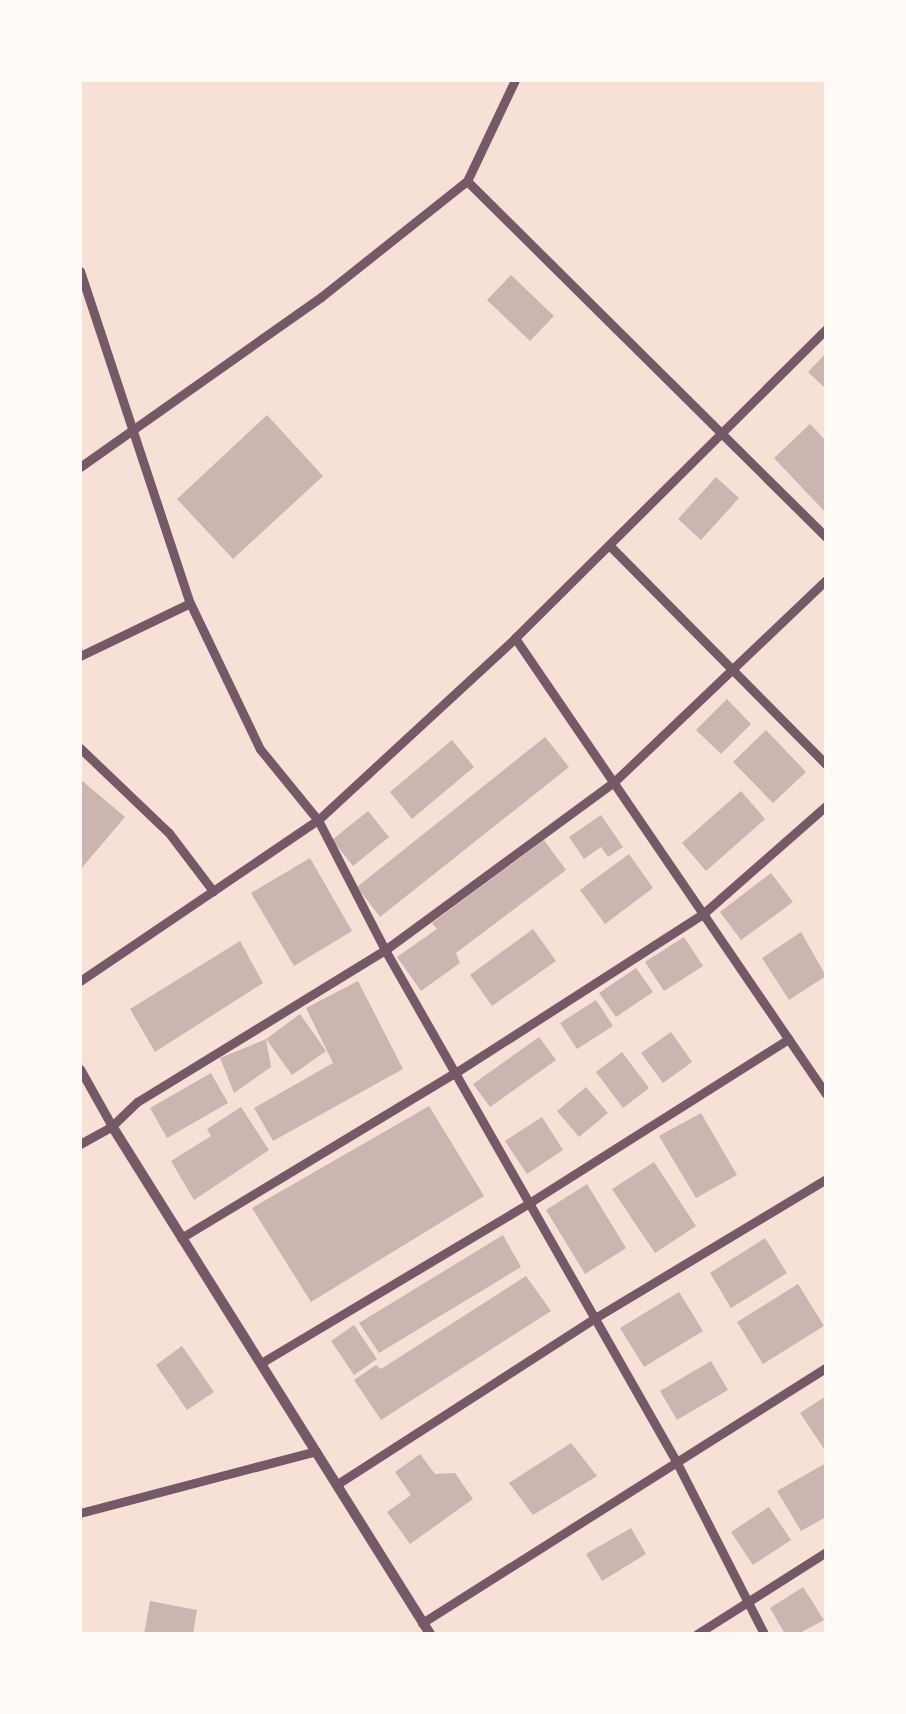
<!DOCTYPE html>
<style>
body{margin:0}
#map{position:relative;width:906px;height:1714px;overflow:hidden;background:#f7e1d7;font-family:Raleway,sans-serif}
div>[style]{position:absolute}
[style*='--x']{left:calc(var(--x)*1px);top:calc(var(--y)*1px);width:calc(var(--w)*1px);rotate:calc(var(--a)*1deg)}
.building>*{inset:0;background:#ccb4b1}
.minor>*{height:9px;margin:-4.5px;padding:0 4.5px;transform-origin:4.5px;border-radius:4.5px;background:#755966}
.tertiary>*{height:10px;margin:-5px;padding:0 5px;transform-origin:5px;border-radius:5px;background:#755966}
span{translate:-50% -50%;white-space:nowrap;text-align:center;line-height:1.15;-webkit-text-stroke:8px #fffaf5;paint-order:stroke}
.frame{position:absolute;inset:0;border:82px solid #fffaf5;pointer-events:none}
</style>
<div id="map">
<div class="building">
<i style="clip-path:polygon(511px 275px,554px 316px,530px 341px,487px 300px)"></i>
<i style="clip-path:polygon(826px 353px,826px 389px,808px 372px)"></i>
<i style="clip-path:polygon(267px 415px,323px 476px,233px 559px,177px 499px)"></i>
<i style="clip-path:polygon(810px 424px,826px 441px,826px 513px,774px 458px)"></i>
<i style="clip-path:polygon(716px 477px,739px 498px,701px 540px,678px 519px)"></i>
<i style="clip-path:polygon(727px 699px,751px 724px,721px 754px,696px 730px)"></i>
<i style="clip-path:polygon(766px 730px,806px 772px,773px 803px,733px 762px)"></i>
<i style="clip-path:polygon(545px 737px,569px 767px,380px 917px,357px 887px)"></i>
<i style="clip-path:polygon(452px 740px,474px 767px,412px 819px,390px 792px)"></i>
<i style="clip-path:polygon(80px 779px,125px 817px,80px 870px)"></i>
<i style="clip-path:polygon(741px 791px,765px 819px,706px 871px,682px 843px)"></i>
<i style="clip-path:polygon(368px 811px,389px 837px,353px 866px,332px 840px)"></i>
<i style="clip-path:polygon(601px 815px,623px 847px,608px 857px,601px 847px,584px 859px,569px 837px)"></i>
<i style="clip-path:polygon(544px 840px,566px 870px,456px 953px,460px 963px,421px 991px,397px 957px,437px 929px,432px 923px)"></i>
<i style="clip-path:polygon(629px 854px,653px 888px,605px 924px,580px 890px)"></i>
<i style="clip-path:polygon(310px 858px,352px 931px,294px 966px,251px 893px)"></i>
<i style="clip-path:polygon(771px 873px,793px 902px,741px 940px,720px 912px)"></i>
<i style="clip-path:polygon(533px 929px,556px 961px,492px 1006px,470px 975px)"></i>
<i style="clip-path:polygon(801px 932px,826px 976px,789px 1000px,762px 958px)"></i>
<i style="clip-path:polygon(684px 937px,703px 966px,664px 991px,645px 962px)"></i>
<i style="clip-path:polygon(240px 941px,263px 983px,155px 1052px,130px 1009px)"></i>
<i style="clip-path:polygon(636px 968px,653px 992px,616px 1017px,599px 993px)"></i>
<i style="clip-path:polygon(358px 981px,403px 1069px,273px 1141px,254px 1108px,333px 1063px,306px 1008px)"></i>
<i style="clip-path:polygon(596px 1000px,613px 1026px,577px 1049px,560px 1023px)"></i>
<i style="clip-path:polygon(300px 1014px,326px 1051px,292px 1075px,266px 1039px)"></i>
<i style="clip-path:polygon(671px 1032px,692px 1062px,663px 1083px,641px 1053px)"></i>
<i style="clip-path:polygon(539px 1037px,556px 1060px,490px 1107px,473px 1084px)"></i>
<i style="clip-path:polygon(266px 1039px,271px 1067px,234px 1093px,220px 1058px)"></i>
<i style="clip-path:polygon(622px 1052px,649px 1088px,623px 1108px,596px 1072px)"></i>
<i style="clip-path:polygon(211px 1073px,228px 1103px,167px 1138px,150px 1108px)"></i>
<i style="clip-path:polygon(586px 1087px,608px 1113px,579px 1137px,557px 1111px)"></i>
<i style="clip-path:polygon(429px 1106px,484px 1196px,311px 1302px,252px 1208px)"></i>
<i style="clip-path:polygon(241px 1107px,269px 1150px,194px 1200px,171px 1161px,211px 1136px,207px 1129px)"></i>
<i style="clip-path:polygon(701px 1113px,737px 1175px,696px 1198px,659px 1136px)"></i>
<i style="clip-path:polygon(542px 1117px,563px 1150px,527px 1174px,505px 1141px)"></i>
<i style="clip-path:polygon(654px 1162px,696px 1226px,655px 1253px,612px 1189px)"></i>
<i style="clip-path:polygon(587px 1184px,626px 1248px,585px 1274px,546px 1210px)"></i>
<i style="clip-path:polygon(503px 1235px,521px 1267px,379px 1353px,359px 1323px)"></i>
<i style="clip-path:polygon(765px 1238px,787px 1273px,731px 1308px,710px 1273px)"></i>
<i style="clip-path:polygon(526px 1276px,551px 1311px,381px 1420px,354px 1380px,376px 1365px,381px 1369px)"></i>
<i style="clip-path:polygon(798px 1284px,824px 1326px,763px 1364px,737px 1322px)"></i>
<i style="clip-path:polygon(679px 1292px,703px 1331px,644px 1367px,620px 1328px)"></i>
<i style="clip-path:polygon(354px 1325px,377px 1359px,354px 1375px,331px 1341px)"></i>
<i style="clip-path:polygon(182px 1346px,214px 1392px,187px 1410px,156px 1365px)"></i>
<i style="clip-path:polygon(711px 1361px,728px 1390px,677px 1420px,660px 1391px)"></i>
<i style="clip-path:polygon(826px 1396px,826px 1452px,800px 1413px)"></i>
<i style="clip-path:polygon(571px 1443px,597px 1476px,533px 1515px,509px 1483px)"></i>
<i style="clip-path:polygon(420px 1454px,435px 1474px,455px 1473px,473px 1499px,410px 1544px,387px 1512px,411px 1495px,395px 1472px)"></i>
<i style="clip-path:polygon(826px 1463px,826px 1517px,801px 1531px,777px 1491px)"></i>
<i style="clip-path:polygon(769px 1507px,791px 1540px,753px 1565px,731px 1532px)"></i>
<i style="clip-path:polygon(631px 1528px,646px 1554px,602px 1581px,586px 1554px)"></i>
<i style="clip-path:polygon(803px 1587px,824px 1620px,798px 1634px,785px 1634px,770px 1608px)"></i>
<i style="clip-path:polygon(150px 1601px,197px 1610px,193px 1634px,144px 1634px)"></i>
</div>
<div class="minor">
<i style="--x:467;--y:181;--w:506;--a:44.76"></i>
<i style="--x:80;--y:271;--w:350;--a:71.7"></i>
<i style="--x:190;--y:603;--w:162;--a:64.4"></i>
<i style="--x:260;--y:749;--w:92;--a:50.8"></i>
<i style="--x:318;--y:820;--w:146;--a:62.7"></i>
<i style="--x:385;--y:950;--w:588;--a:60.34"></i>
<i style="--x:676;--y:1461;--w:194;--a:63"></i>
<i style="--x:80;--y:467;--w:295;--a:-35.2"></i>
<i style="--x:321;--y:297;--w:186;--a:-38.5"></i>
<i style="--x:467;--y:181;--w:112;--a:-64.6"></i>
<i style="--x:610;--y:546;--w:307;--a:45.3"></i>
<i style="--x:515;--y:638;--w:552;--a:55.71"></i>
<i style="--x:80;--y:656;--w:122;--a:-25.7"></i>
<i style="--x:80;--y:748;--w:123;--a:43.7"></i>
<i style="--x:169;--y:833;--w:73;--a:52.8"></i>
<i style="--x:80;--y:981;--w:287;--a:-34.1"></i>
<i style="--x:318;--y:820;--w:268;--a:-42.7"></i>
<i style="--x:515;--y:638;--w:438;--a:-44.8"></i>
<i style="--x:80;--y:1069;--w:65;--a:60.7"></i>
<i style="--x:80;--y:1144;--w:37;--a:-29"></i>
<i style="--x:112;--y:1126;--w:35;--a:-44"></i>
<i style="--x:137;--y:1102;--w:291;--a:-31.5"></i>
<i style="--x:385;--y:950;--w:285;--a:-36.3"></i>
<i style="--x:615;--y:781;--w:291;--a:-43.6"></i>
<i style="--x:181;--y:1238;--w:320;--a:-31.1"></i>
<i style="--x:455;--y:1073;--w:296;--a:-32.7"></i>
<i style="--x:704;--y:913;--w:162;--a:-41.3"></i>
<i style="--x:261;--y:1363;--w:312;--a:-30.8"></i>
<i style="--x:529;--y:1203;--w:307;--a:-32.3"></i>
<i style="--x:339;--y:1483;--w:305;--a:-32.8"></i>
<i style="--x:595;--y:1318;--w:270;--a:-31"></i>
<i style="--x:80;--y:1513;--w:244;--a:-14.7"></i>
<i style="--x:422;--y:1623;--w:478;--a:-32.3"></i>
<i style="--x:697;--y:1634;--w:153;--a:-32.4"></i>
</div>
<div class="tertiary">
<i style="--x:112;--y:1126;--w:599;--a:57.95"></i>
</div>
<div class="frame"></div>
</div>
